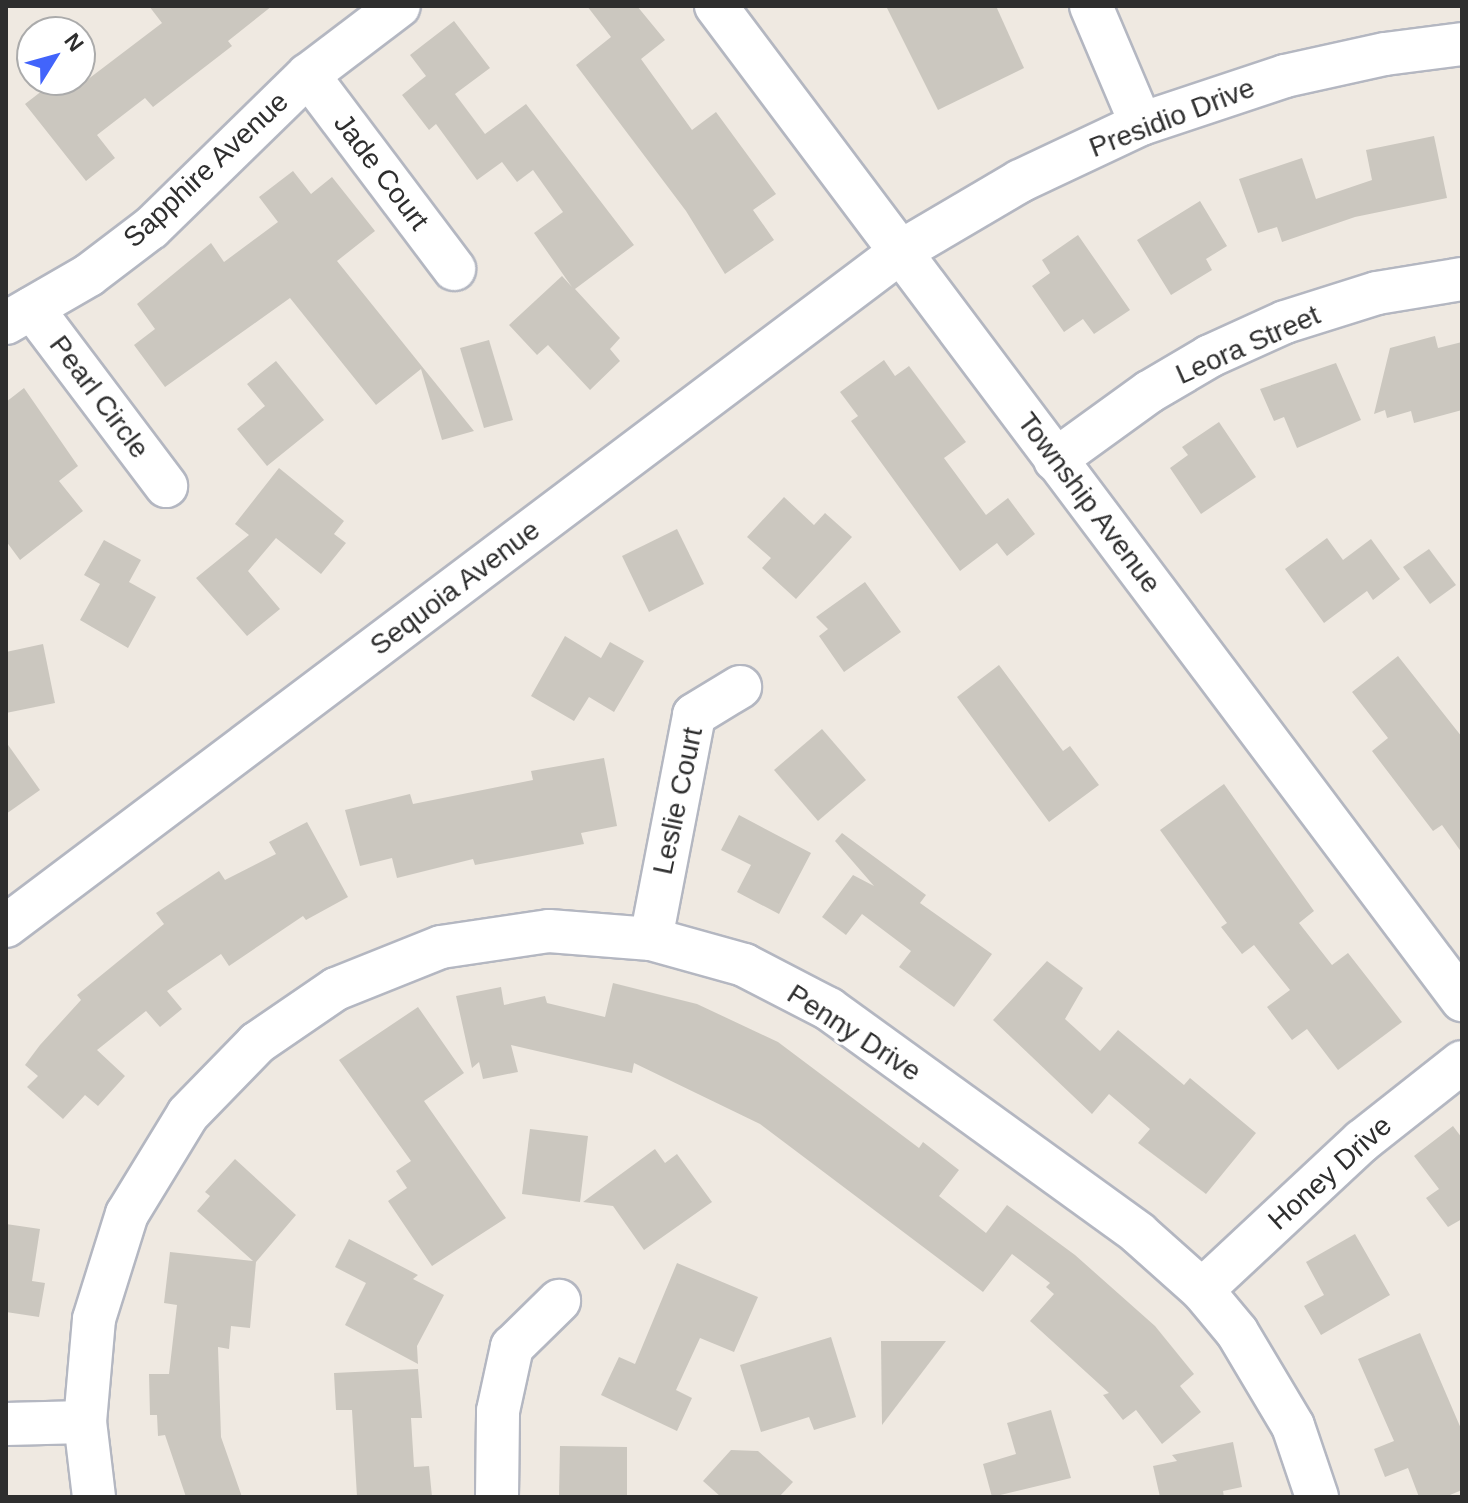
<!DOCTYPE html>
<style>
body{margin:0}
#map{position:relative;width:1468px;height:1503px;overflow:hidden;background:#efe9e1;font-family:Helvetica,sans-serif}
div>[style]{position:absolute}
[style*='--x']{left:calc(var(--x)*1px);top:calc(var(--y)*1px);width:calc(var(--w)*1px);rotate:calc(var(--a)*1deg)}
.building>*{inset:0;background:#cbc7bf}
.roads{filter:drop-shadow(2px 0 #b4b7c1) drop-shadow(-2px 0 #b4b7c1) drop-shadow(0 2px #b4b7c1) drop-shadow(0 -2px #b4b7c1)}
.minor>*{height:42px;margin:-21px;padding:0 21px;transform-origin:21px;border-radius:21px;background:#fff}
span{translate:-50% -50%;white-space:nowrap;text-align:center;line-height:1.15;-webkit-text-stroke:6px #fff;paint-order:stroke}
.street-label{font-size:28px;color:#2e2e2e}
.frame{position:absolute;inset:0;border:8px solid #2e2e2e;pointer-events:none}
.north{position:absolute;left:16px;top:16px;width:80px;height:80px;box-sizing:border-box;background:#fff;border:2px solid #ababab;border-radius:50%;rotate:53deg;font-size:22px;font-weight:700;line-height:32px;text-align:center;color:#2e2e2e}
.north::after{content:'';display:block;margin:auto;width:28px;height:36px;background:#4264fb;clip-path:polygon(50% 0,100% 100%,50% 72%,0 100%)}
</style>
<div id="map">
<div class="building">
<i style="clip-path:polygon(149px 6px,272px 6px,228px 41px,232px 46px,153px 107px,145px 98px,97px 135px,115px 158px,86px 181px,25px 104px,56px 80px,87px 80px,162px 23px)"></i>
<i style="clip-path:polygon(587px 6px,637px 6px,665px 40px,641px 59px,692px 130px,716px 112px,776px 194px,753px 210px,774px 240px,725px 274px,686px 211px,576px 65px,611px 37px)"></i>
<i style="clip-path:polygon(886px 6px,996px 6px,1024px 68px,938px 110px)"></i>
<i style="clip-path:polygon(454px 21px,490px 68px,455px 94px,485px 134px,526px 104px,634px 245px,575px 289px,620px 338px,610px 349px,620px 361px,590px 390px,548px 345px,537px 355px,509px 325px,562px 276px,572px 287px,534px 233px,563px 212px,533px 170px,517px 182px,502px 162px,477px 180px,436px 124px,429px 130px,402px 95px,426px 76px,410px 55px)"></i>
<i style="clip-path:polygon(1434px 136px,1447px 198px,1355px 217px,1282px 242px,1277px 227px,1258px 233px,1239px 179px,1302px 158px,1316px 199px,1372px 180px,1366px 150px)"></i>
<i style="clip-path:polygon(293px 171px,311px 194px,332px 177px,375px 231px,337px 261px,474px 431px,442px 440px,421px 369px,376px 405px,290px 298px,165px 387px,134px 345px,155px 329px,137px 304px,211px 243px,224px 262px,278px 222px,259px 197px)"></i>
<i style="clip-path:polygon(1200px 201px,1227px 246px,1206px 259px,1212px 270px,1171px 295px,1137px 240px)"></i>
<i style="clip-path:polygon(1078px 235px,1130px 310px,1094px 334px,1083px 319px,1064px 332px,1032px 286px,1050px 273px,1042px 260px)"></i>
<i style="clip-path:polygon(1435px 336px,1438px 348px,1462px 342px,1462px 410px,1414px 423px,1411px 411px,1387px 418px,1385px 410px,1374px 414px,1390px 348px)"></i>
<i style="clip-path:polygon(489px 340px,513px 420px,484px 428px,460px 348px)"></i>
<i style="clip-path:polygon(884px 360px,895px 376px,909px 366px,966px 442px,944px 458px,986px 515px,1008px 498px,1035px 534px,1007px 556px,997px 543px,960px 571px,851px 421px,858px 416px,840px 392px)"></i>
<i style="clip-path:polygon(276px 361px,324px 420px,267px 466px,237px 429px,265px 406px,247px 384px)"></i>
<i style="clip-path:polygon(1336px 363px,1361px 420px,1297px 448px,1284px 417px,1274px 421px,1260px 389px)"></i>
<i style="clip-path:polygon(24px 388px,78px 466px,59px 481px,83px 511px,20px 560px,6px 541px,6px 402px)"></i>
<i style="clip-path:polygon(1219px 422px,1256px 477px,1201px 514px,1170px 468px,1188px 455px,1182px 447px)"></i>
<i style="clip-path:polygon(279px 468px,344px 521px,334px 534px,346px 543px,321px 574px,276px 538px,248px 571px,280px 609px,247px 636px,196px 578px,249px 535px,235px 524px)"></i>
<i style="clip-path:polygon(784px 497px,814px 525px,825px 513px,852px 537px,796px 599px,762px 568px,771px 558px,747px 537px)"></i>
<i style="clip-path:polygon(677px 529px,704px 584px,649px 612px,622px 556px)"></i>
<i style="clip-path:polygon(1327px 538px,1343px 560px,1371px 539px,1400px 579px,1373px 600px,1367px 591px,1324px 623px,1285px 569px)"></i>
<i style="clip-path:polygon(104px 540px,141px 560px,129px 582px,156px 597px,128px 648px,80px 620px,100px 584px,84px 575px)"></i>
<i style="clip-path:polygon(1429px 549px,1456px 585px,1430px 604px,1403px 567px)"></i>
<i style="clip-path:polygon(865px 582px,901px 632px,844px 672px,819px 636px,828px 629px,816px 617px)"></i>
<i style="clip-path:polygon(565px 636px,601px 658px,610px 642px,644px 661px,614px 712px,589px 697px,574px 721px,531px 696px)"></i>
<i style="clip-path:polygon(43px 644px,55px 703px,6px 713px,6px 652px)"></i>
<i style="clip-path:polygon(1398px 656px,1462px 737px,1462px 853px,1442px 825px,1433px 831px,1372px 751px,1388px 738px,1352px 692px)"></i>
<i style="clip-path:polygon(999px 665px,1063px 751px,1070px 746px,1099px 785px,1049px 822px,957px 697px)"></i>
<i style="clip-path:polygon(822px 729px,866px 780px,818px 821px,774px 770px)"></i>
<i style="clip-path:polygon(6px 742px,40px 790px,6px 814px)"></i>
<i style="clip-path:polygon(604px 758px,617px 826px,581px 833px,584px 844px,475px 865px,473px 859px,397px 878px,392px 858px,360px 866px,345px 810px,410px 794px,413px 804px,533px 780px,531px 771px)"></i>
<i style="clip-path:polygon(1224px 784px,1314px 911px,1299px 923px,1332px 965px,1348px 953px,1402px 1022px,1338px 1070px,1307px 1029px,1292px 1040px,1267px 1007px,1290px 990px,1254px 945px,1242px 954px,1221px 927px,1227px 923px,1160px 830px)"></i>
<i style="clip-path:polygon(739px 815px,811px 853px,779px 914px,737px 892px,751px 865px,721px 850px)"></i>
<i style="clip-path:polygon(307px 822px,348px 897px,306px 920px,303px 916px,229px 966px,221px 954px,167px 991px,182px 1009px,160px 1027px,146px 1011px,97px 1050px,125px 1076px,98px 1106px,85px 1095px,63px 1119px,27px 1087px,38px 1076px,25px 1065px,40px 1045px,81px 1000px,77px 995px,164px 924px,156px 913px,219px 871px,225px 880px,276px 854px,269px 842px)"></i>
<i style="clip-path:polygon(842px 833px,926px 895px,920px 903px,992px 954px,954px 1007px,899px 967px,911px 951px,862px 914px,846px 935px,822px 917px,853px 875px,874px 886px,835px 841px)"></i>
<i style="clip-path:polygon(1047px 961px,1083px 988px,1065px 1019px,1100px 1051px,1118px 1030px,1184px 1085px,1190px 1078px,1256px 1133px,1206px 1194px,1138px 1143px,1150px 1129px,1109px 1094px,1092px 1114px,993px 1020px)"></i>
<i style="clip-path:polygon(613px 983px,697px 1004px,778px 1042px,919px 1148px,923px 1142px,959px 1170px,939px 1196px,986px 1233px,1007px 1205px,1075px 1255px,1155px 1326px,1194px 1374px,1180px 1386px,1201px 1412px,1162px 1444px,1136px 1410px,1123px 1420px,1103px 1395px,1109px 1393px,1030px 1321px,1054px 1294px,1046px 1287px,1050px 1283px,1012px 1254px,983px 1292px,760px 1124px,634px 1063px,632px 1073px,511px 1045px,518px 1072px,483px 1079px,479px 1062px,472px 1068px,456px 996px,501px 987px,504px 1005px,545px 996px,547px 1003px,605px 1017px)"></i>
<i style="clip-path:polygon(418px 1007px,464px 1073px,424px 1101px,506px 1218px,432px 1266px,388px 1201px,407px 1188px,396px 1171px,411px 1161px,339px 1060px)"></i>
<i style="clip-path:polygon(1453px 1126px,1462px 1138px,1462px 1219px,1448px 1227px,1426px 1198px,1439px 1189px,1414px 1156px)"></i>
<i style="clip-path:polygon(530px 1129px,588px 1136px,580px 1202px,522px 1194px)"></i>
<i style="clip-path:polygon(655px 1149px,665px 1163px,677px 1154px,712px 1202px,644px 1250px,613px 1206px,583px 1202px)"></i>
<i style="clip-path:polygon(235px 1159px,296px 1215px,256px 1262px,250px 1328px,231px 1326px,229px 1349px,218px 1347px,221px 1437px,242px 1497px,186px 1497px,165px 1435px,158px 1436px,157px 1415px,150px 1415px,149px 1374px,169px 1374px,177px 1305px,164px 1303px,170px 1252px,253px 1261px,197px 1211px,210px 1196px,205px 1192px)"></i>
<i style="clip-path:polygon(6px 1224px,40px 1229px,32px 1281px,45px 1283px,39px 1317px,6px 1312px)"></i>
<i style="clip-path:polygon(1355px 1234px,1390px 1295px,1321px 1335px,1304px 1306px,1324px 1295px,1306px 1262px)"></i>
<i style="clip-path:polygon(349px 1239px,418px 1275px,413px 1279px,444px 1295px,417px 1346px,418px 1364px,345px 1325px,366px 1283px,335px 1267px)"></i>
<i style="clip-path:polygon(677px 1263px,758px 1297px,734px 1352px,700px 1338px,676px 1390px,692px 1398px,677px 1431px,601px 1395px,619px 1357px,635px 1364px)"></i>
<i style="clip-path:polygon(1420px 1333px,1462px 1431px,1462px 1490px,1445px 1497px,1419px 1497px,1408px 1468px,1385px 1477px,1374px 1449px,1394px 1441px,1358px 1359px)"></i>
<i style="clip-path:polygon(831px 1337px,856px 1417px,814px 1430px,809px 1417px,761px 1432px,740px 1365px)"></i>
<i style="clip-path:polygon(881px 1341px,946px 1341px,882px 1425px)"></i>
<i style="clip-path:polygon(418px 1369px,422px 1418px,411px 1418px,414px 1467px,429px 1466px,432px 1497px,357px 1497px,352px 1410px,336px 1410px,334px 1373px)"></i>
<i style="clip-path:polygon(1051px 1410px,1071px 1478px,992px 1497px,983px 1464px,1016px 1454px,1007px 1423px)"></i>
<i style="clip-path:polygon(1233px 1442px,1242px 1487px,1223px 1491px,1224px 1497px,1160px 1497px,1153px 1466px,1177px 1461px,1172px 1455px)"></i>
<i style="clip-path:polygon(560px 1446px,627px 1447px,627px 1497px,559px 1497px)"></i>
<i style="clip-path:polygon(731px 1450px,758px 1451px,793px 1482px,779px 1497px,721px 1497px,703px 1481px)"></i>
</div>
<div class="roads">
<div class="minor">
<i style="--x:716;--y:6;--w:1243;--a:53.11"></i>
<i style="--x:1091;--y:6;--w:128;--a:67"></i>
<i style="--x:308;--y:75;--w:243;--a:53"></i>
<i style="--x:32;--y:308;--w:223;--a:53"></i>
<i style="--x:6;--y:323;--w:96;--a:-30"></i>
<i style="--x:89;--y:275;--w:78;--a:-37.2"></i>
<i style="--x:151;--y:228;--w:219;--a:-44.3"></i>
<i style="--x:308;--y:75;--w:114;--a:-37.2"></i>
<i style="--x:1055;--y:460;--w:116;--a:-35.9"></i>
<i style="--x:1149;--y:392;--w:71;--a:-30.5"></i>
<i style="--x:1210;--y:356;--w:82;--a:-24.4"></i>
<i style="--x:1285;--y:322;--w:96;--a:-17.5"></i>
<i style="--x:1377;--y:293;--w:86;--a:-9.4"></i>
<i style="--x:6;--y:926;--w:1123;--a:-37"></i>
<i style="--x:903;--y:250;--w:136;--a:-30.5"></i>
<i style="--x:1020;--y:181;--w:134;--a:-25.2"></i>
<i style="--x:1141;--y:124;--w:152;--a:-18.4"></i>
<i style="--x:1285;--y:76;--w:102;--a:-12.4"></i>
<i style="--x:1385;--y:54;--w:78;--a:-7.4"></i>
<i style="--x:651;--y:939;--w:228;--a:-79.1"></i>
<i style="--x:694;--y:715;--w:54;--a:-31.3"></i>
<i style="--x:1202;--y:1290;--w:219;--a:-43"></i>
<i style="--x:1362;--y:1141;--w:127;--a:-38.3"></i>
<i style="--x:6;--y:1424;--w:79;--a:-1.5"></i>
<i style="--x:94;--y:1497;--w:76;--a:-96.8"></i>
<i style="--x:85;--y:1422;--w:103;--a:-85"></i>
<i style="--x:94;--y:1319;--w:110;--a:-72.6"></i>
<i style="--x:127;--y:1214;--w:117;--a:-58.6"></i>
<i style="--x:188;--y:1114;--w:99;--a:-45.8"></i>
<i style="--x:257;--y:1043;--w:96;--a:-34.4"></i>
<i style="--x:336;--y:989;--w:113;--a:-21.8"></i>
<i style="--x:441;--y:947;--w:109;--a:-8.4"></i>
<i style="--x:549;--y:931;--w:102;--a:4.5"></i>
<i style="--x:651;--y:939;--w:97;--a:15.6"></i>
<i style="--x:744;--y:965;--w:96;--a:27.4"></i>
<i style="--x:829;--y:1009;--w:382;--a:35.9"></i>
<i style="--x:1138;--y:1233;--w:86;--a:41.7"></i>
<i style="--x:1202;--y:1290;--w:55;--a:50.2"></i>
<i style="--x:1237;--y:1332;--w:109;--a:59.2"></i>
<i style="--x:1293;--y:1426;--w:75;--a:71.3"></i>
<i style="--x:497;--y:1497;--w:86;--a:-89.3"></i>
<i style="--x:498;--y:1411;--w:66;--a:-77.7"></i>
<i style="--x:512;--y:1347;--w:66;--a:-44.4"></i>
</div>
</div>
<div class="street-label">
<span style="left:1172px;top:118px;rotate:-21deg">Presidio Drive</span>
<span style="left:206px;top:170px;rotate:-43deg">Sapphire Avenue</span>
<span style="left:381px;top:172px;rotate:53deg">Jade Court</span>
<span style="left:1248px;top:345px;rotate:-24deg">Leora Street</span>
<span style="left:99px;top:397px;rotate:53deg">Pearl Circle</span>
<span style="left:1089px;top:503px;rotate:53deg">Township Avenue</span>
<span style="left:455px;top:588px;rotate:-37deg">Sequoia Avenue</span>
<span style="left:678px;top:801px;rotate:-78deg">Leslie Court</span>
<span style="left:854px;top:1033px;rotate:33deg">Penny Drive</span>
<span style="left:1330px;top:1173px;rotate:-42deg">Honey Drive</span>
</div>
<div class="frame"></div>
<div class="north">N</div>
</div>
